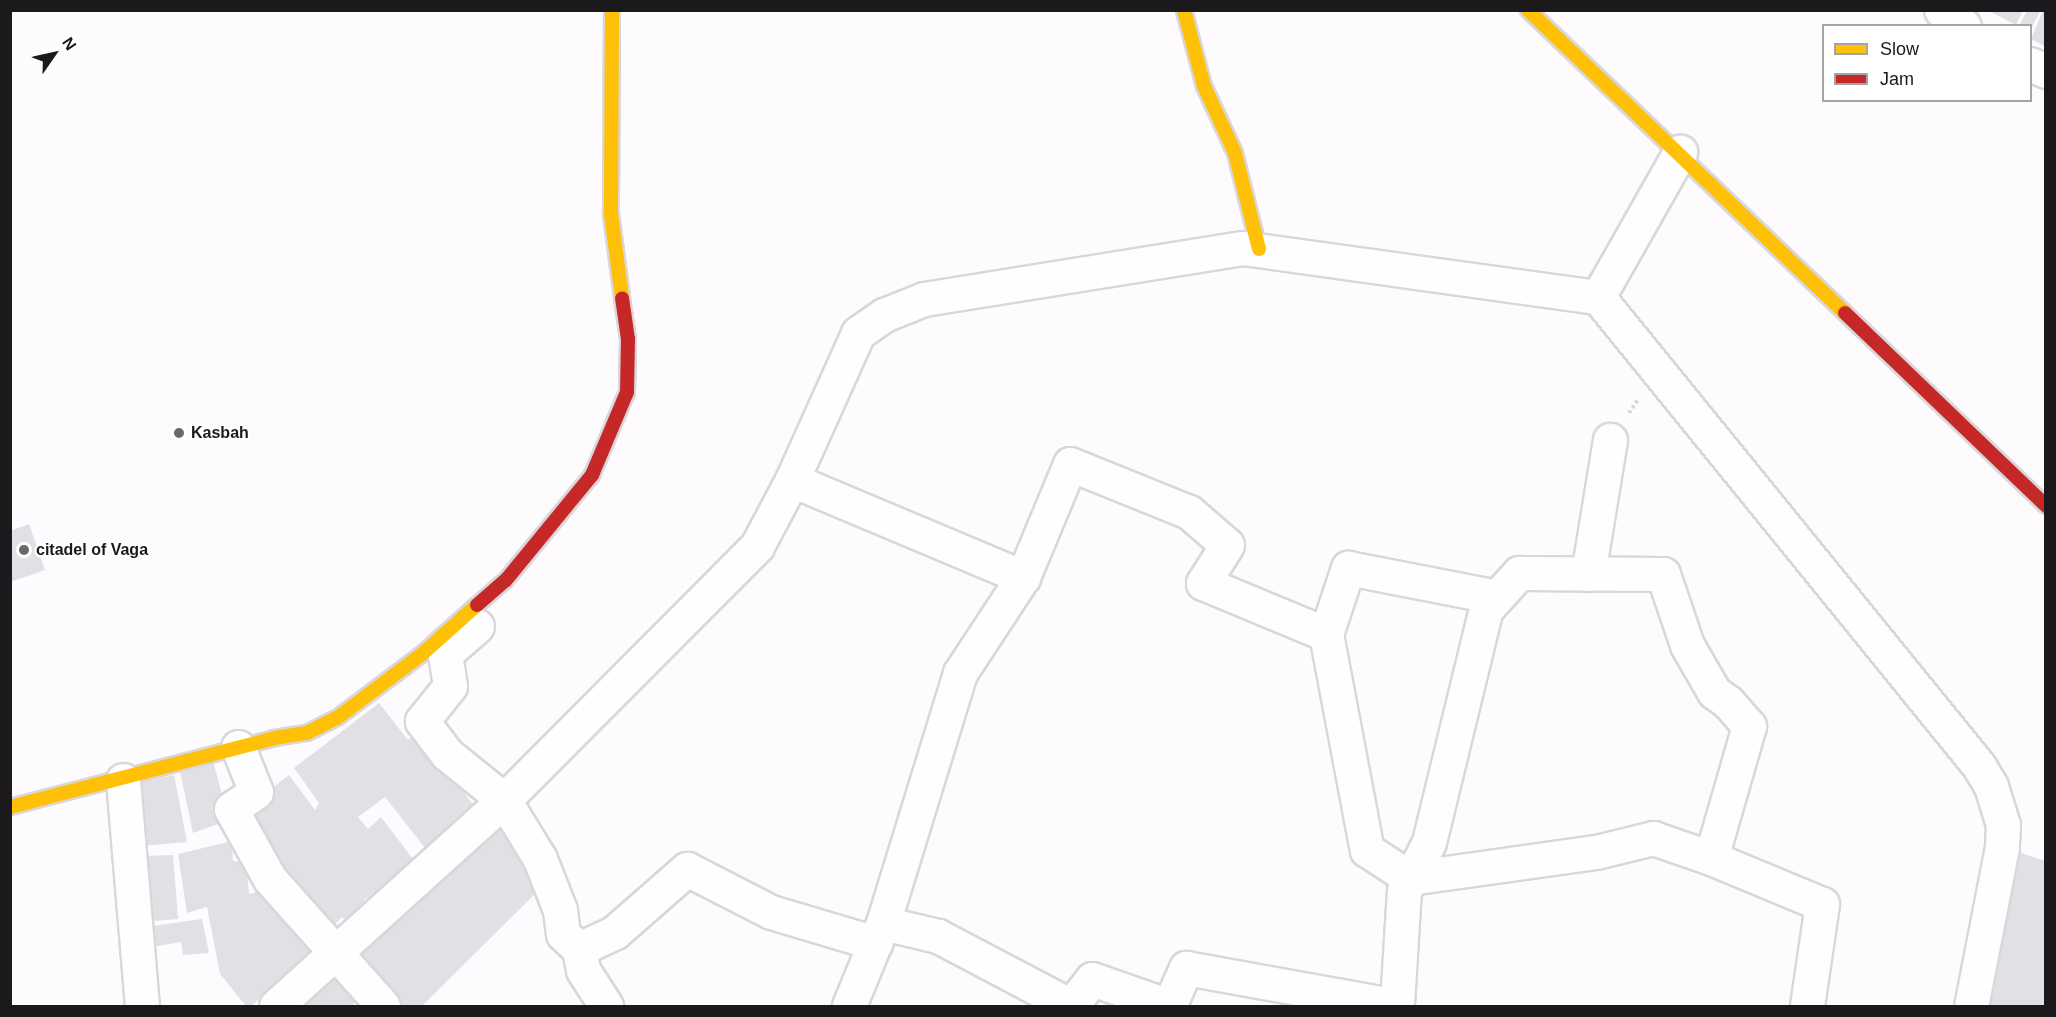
<!DOCTYPE html>
<style>
body{margin:0}
#map{position:relative;width:2056px;height:1017px;overflow:hidden;background:#fdfbfe;font-family:Arial,sans-serif}
div>[style]{position:absolute}
[style*='--x']{left:calc(var(--x)*1px);top:calc(var(--y)*1px);width:calc(var(--w)*1px);rotate:calc(var(--a)*1deg)}
.building>*{inset:0;background:#e2e0e4}
.path>*{height:4px;margin-top:-2px;transform-origin:0;background:repeating-linear-gradient(90deg,#d6d5d6 0 3px,transparent 0 6px)}
.roads{filter:drop-shadow(2px 0 #d9d7da) drop-shadow(-2px 0 #d9d7da) drop-shadow(0 2px #d9d7da) drop-shadow(0 -2px #d9d7da)}
.street>*{height:33px;margin:-16.5px;padding:0 16.5px;transform-origin:16.5px;border-radius:16.5px;background:#fffeff}
.slow>*{height:14px;margin:-7px;padding:0 7px;transform-origin:7px;border-radius:7px;background:#ffc107}
.jam>*{height:14px;margin:-7px;padding:0 7px;transform-origin:7px;border-radius:7px;background:#c62828}
.dots>*{width:16px;height:16px;translate:-50% -50%;box-sizing:border-box;border:3px solid #fff;border-radius:50%}
span{translate:-50% -50%;white-space:nowrap;text-align:center;line-height:1.15;-webkit-text-stroke:4.5px #fff;paint-order:stroke}
.poi-label{font-size:16px;color:#1c191d;font-weight:700}
.left{translate:0 -50%;text-align:left}
.frame{position:absolute;inset:0;border:12px solid #1c191d;pointer-events:none}
.legend{position:absolute;left:1822px;top:24px;width:210px;height:78px;box-sizing:border-box;background:#fff;border:2px solid #a4a3a5;margin:0;padding:8px 10px;list-style:none;font-size:18px;color:#1c191d}
.legend li{display:flex;align-items:center;gap:12px;height:30px}
.legend b{width:30px;border:2px solid #a4a3a5}
.north{position:absolute;left:24px;top:24px;width:60px;height:60px;-webkit-text-stroke:4px #fff;paint-order:stroke;rotate:56deg;font-size:16px;font-weight:700;line-height:24px;text-align:center;color:#1c191d}
.north::after{content:'';display:block;margin:auto;width:21px;height:27px;background:#1c191d;clip-path:polygon(50% 0,100% 100%,50% 72%,0 100%)}
</style>
<div id="map">
<div class="building">
<i style="clip-path:polygon(1987px 10px,2023px 10px,2016px 25px)"></i>
<i style="clip-path:polygon(2027px 10px,2041px 10px,2031px 29px,2031px 26px,2019px 26px)"></i>
<i style="clip-path:polygon(2043px 10px,2046px 10px,2046px 47px,2031px 39px)"></i>
<i style="clip-path:polygon(29px 524px,45px 570px,10px 582px,10px 531px)"></i>
<i style="clip-path:polygon(379px 703px,408px 740px,418px 732px,478px 811px,429px 853px,385px 797px,358px 817px,368px 829px,381px 817px,416px 863px,364px 900px,370px 907px,351px 926px,342px 917px,330px 930px,288px 884px,244px 810px,289px 775px,315px 810px,319px 803px,294px 768px)"></i>
<i style="clip-path:polygon(213px 761px,229px 820px,193px 833px,180px 771px)"></i>
<i style="clip-path:polygon(174px 775px,187px 842px,141px 846px,130px 784px)"></i>
<i style="clip-path:polygon(504px 810px,540px 889px,422px 1006px,396px 1006px,350px 953px)"></i>
<i style="clip-path:polygon(232px 841px,233px 861px,246px 862px,249px 894px,264px 890px,279px 915px,311px 952px,251px 1006px,246px 1006px,220px 974px,207px 907px,187px 913px,178px 854px)"></i>
<i style="clip-path:polygon(2002px 847px,2046px 861px,2046px 1006px,1962px 1006px)"></i>
<i style="clip-path:polygon(173px 855px,178px 919px,130px 923px,120px 857px)"></i>
<i style="clip-path:polygon(202px 919px,209px 953px,183px 955px,181px 942px,134px 950px,131px 929px)"></i>
<i style="clip-path:polygon(333px 968px,360px 998px,353px 1004px,356px 1006px,285px 1006px)"></i>
</div>
<div class="path">
<i style="--x:1629;--y:413;--w:17;--a:-57"></i>
</div>
<div class="roads">
<div class="street">
<i style="--x:1941;--y:10;--w:28;--a:35"></i>
<i style="--x:2030;--y:64;--w:17;--a:24"></i>
<i style="--x:1598;--y:297;--w:167;--a:-60.5"></i>
<i style="--x:792;--y:480;--w:251;--a:22.8"></i>
<i style="--x:1023;--y:577;--w:115;--a:123.3"></i>
<i style="--x:960;--y:673;--w:262;--a:107.1"></i>
<i style="--x:883;--y:923;--w:90;--a:112.3"></i>
<i style="--x:1588;--y:574;--w:136;--a:-80.7"></i>
<i style="--x:1023;--y:577;--w:122;--a:-67.4"></i>
<i style="--x:1070;--y:464;--w:128;--a:22"></i>
<i style="--x:1189;--y:512;--w:50;--a:41"></i>
<i style="--x:1227;--y:545;--w:45;--a:122.3"></i>
<i style="--x:1203;--y:583;--w:133;--a:22.5"></i>
<i style="--x:1326;--y:634;--w:70;--a:-71.6"></i>
<i style="--x:1348;--y:568;--w:152;--a:11"></i>
<i style="--x:477;--y:626;--w:43;--a:138.8"></i>
<i style="--x:445;--y:654;--w:32;--a:81"></i>
<i style="--x:450;--y:686;--w:45;--a:128.7"></i>
<i style="--x:422;--y:721;--w:41;--a:52.9"></i>
<i style="--x:447;--y:754;--w:73;--a:38.9"></i>
<i style="--x:504;--y:800;--w:69;--a:58.6"></i>
<i style="--x:540;--y:859;--w:55;--a:68.6"></i>
<i style="--x:560;--y:910;--w:24;--a:83"></i>
<i style="--x:563;--y:934;--w:22;--a:43"></i>
<i style="--x:579;--y:949;--w:21;--a:79"></i>
<i style="--x:583;--y:970;--w:43;--a:57.4"></i>
<i style="--x:1326;--y:634;--w:220;--a:79.3"></i>
<i style="--x:1367;--y:850;--w:51;--a:33.1"></i>
<i style="--x:1410;--y:878;--w:188;--a:-8"></i>
<i style="--x:1596;--y:852;--w:59;--a:-13.8"></i>
<i style="--x:1653;--y:838;--w:61;--a:19"></i>
<i style="--x:1711;--y:858;--w:120;--a:22.5"></i>
<i style="--x:1822;--y:904;--w:103;--a:98.4"></i>
<i style="--x:238;--y:747;--w:48;--a:68.2"></i>
<i style="--x:256;--y:792;--w:30;--a:146"></i>
<i style="--x:231;--y:809;--w:80;--a:60.9"></i>
<i style="--x:270;--y:879;--w:170;--a:48.3"></i>
<i style="--x:123;--y:780;--w:227;--a:85.2"></i>
<i style="--x:883;--y:923;--w:57;--a:13.3"></i>
<i style="--x:938;--y:936;--w:150;--a:27.8"></i>
<i style="--x:1071;--y:1006;--w:34;--a:-52"></i>
<i style="--x:1092;--y:979;--w:82;--a:19.3"></i>
<i style="--x:1169;--y:1006;--w:42;--a:-65.9"></i>
<i style="--x:1186;--y:968;--w:214;--a:10.2"></i>
<i style="--x:579;--y:949;--w:40;--a:-25"></i>
<i style="--x:615;--y:932;--w:96;--a:-41.2"></i>
<i style="--x:687;--y:869;--w:94;--a:27.1"></i>
<i style="--x:771;--y:912;--w:109;--a:16.6"></i>
<i style="--x:1397;--y:1004;--w:113;--a:-86.5"></i>
<i style="--x:1404;--y:891;--w:55;--a:-63"></i>
<i style="--x:1429;--y:842;--w:240;--a:-76.3"></i>
<i style="--x:1486;--y:609;--w:49;--a:-47.5"></i>
<i style="--x:1519;--y:573;--w:144;--a:0.4"></i>
<i style="--x:1663;--y:574;--w:75;--a:71.3"></i>
<i style="--x:1687;--y:645;--w:54;--a:60.1"></i>
<i style="--x:1714;--y:692;--w:17;--a:36"></i>
<i style="--x:1728;--y:702;--w:32;--a:49"></i>
<i style="--x:1749;--y:726;--w:137;--a:106.1"></i>
<i style="--x:276;--y:1006;--w:307;--a:-42.1"></i>
<i style="--x:504;--y:800;--w:359;--a:-45.1"></i>
<i style="--x:757;--y:546;--w:75;--a:-62.1"></i>
<i style="--x:792;--y:480;--w:161;--a:-65.8"></i>
<i style="--x:858;--y:333;--w:32;--a:-35"></i>
<i style="--x:884;--y:315;--w:43;--a:-21.8"></i>
<i style="--x:924;--y:299;--w:323;--a:-9.1"></i>
<i style="--x:1243;--y:248;--w:358;--a:7.9"></i>
<i style="--x:1598;--y:297;--w:604;--a:50.91"></i>
<i style="--x:1979;--y:766;--w:23;--a:59"></i>
<i style="--x:1991;--y:786;--w:41;--a:72.9"></i>
<i style="--x:2003;--y:825;--w:22;--a:93"></i>
<i style="--x:2002;--y:847;--w:162;--a:101"></i>
</div>
<div class="slow">
<i style="--x:612;--y:10;--w:204;--a:90.3"></i>
<i style="--x:611;--y:214;--w:85;--a:82.5"></i>
<i style="--x:1184;--y:10;--w:79;--a:75.3"></i>
<i style="--x:1204;--y:86;--w:74;--a:65.2"></i>
<i style="--x:1235;--y:153;--w:99;--a:76"></i>
<i style="--x:1528;--y:10;--w:439;--a:43.7"></i>
<i style="--x:10;--y:807;--w:273;--a:-14.6"></i>
<i style="--x:274;--y:738;--w:33;--a:-9"></i>
<i style="--x:307;--y:733;--w:34;--a:-27"></i>
<i style="--x:337;--y:718;--w:105;--a:-36.9"></i>
<i style="--x:421;--y:655;--w:75;--a:-41.8"></i>
</div>
<div class="jam">
<i style="--x:1845;--y:313;--w:279;--a:43.8"></i>
<i style="--x:477;--y:605;--w:38;--a:-41"></i>
<i style="--x:506;--y:580;--w:136;--a:-50.7"></i>
<i style="--x:592;--y:475;--w:90;--a:-67.1"></i>
<i style="--x:627;--y:392;--w:53;--a:-88.9"></i>
<i style="--x:628;--y:339;--w:41;--a:-98.3"></i>
</div>
</div>
<div class="dots">
<i style="left:179px;top:433px;background:#6b686c"></i>
<i style="left:24px;top:550px;background:#6b686c"></i>
</div>
<div class="poi-label">
<span class="left" style="left:191px;top:433px">Kasbah</span>
<span class="left" style="left:36px;top:550px">citadel of Vaga</span>
</div>
<div class="frame"></div>
<ul class="legend">
<li><b style="height:8px;background:#ffc107"></b>Slow</li>
<li><b style="height:8px;background:#c62828"></b>Jam</li>
</ul>
<div class="north">N</div>
</div>
